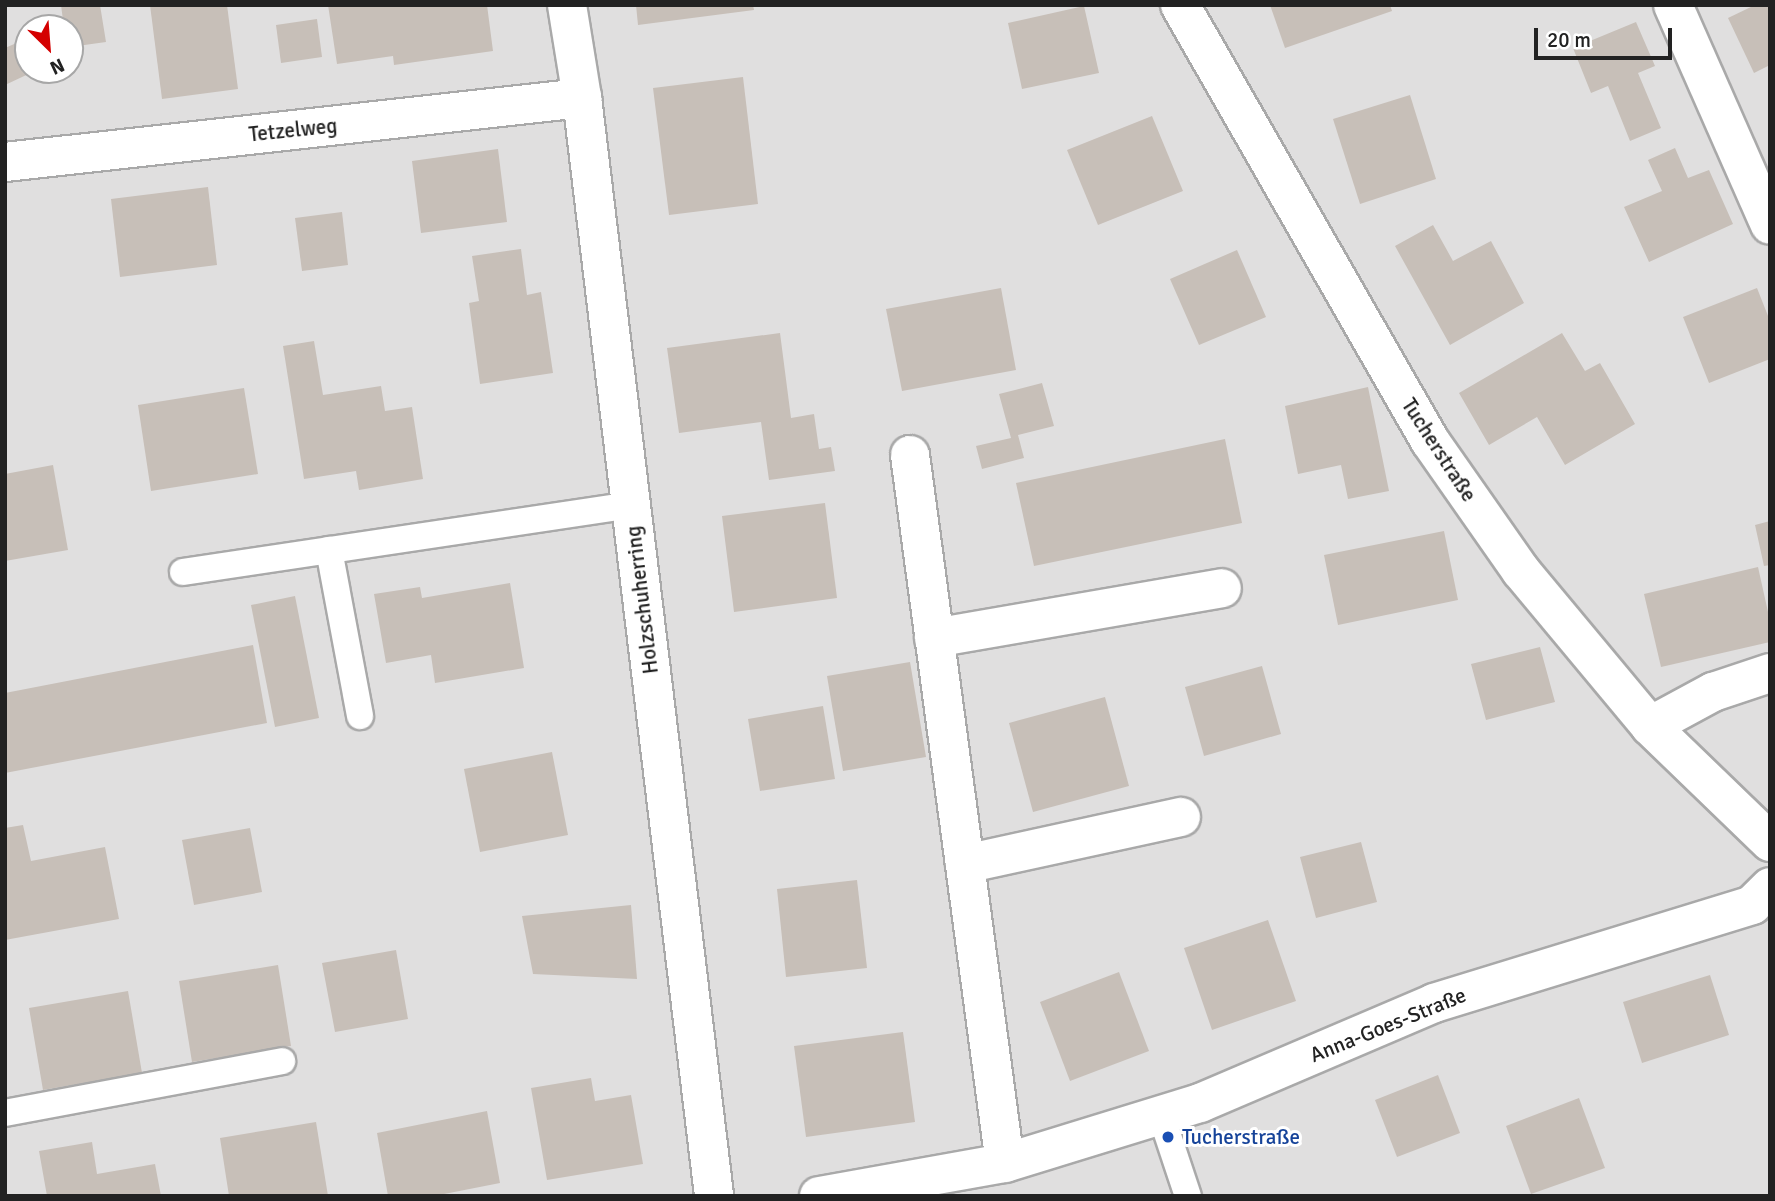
<!DOCTYPE html>
<meta charset="utf-8">
<style>
body{margin:0}
#map{position:relative;width:1775px;height:1201px;overflow:hidden;background:#f2efe9;font-family:Signika,sans-serif}
div>[style]{position:absolute}
[style*='--x']{left:calc(var(--x)*1px);top:calc(var(--y)*1px);width:calc(var(--w)*1px);rotate:calc(var(--a)*1deg)}
.residential>*{inset:0;background:#e0dfdf}
.building>*{inset:0;background:#c7bfb8}
.roads{filter:drop-shadow(2px 0 #a9a9a9) drop-shadow(-2px 0 #a9a9a9) drop-shadow(0 2px #a9a9a9) drop-shadow(0 -2px #a9a9a9)}
.service>*{height:26px;margin:-13px;padding:0 13px;transform-origin:13px;border-radius:13px;background:#fff}
.minor>*{height:38px;margin:-19px;padding:0 19px;transform-origin:19px;border-radius:19px;background:#fff}
.dots>*{width:19px;height:19px;translate:-50% -50%;box-sizing:border-box;border:4px solid #fff;border-radius:50%}
span{translate:-50% -50%;white-space:nowrap;text-align:center;line-height:1.15;-webkit-text-stroke:6px #fff;paint-order:stroke}
.street-label{font-size:21px;color:#222}
.transit-label{font-size:21px;color:#164399}
.left{translate:0 -50%;text-align:left}
.frame{position:absolute;inset:0;border:7px solid #222;pointer-events:none}
.north{position:absolute;left:14px;top:14px;width:70px;height:70px;box-sizing:border-box;background:#fff;border:2px solid #a7a7a7;border-radius:50%;rotate:155deg;font-size:19px;font-weight:700;line-height:28px;text-align:center;color:#222}
.north::after{content:'';display:block;margin:auto;width:24px;height:32px;background:#d40000;clip-path:polygon(50% 0,100% 100%,50% 72%,0 100%)}
.scale{position:absolute;left:1534px;top:28px;width:138px;height:32px;box-sizing:border-box;border:4px solid #222;border-top:0;padding-left:9px;font-size:21px;line-height:24px;white-space:nowrap;color:#222;-webkit-text-stroke:5px #fff;paint-order:stroke}
</style>
<div id="map">
<div class="residential">
<i style="clip-path:polygon(evenodd,5px 5px,1770px 5px,1770px 1196px,5px 1196px,5px 5px,28px 28px,70px 28px,70px 70px,28px 70px,28px 28px)"></i>
</div>
<div class="building">
<i style="clip-path:polygon(61px 5px,100px 5px,106px 42px,70px 47px,70px 28px,64px 28px)"></i>
<i style="clip-path:polygon(150px 5px,227px 5px,238px 89px,162px 99px)"></i>
<i style="clip-path:polygon(328px 5px,487px 5px,493px 51px,394px 65px,393px 56px,337px 64px)"></i>
<i style="clip-path:polygon(636px 5px,753px 5px,754px 10px,638px 25px)"></i>
<i style="clip-path:polygon(1270px 5px,1390px 5px,1392px 11px,1285px 48px)"></i>
<i style="clip-path:polygon(1755px 5px,1770px 5px,1770px 65px,1754px 73px,1728px 18px)"></i>
<i style="clip-path:polygon(1084px 6px,1099px 73px,1022px 89px,1008px 23px)"></i>
<i style="clip-path:polygon(317px 19px,322px 57px,281px 63px,276px 25px)"></i>
<i style="clip-path:polygon(1636px 22px,1655px 66px,1638px 73px,1661px 128px,1630px 141px,1608px 86px,1591px 93px,1573px 48px)"></i>
<i style="clip-path:polygon(28px 38px,28px 70px,37px 70px,5px 85px,5px 48px)"></i>
<i style="clip-path:polygon(743px 77px,758px 204px,669px 215px,653px 88px)"></i>
<i style="clip-path:polygon(1410px 95px,1436px 179px,1360px 204px,1333px 119px)"></i>
<i style="clip-path:polygon(1152px 116px,1183px 191px,1098px 225px,1067px 150px)"></i>
<i style="clip-path:polygon(1675px 148px,1688px 178px,1709px 170px,1733px 224px,1649px 262px,1624px 207px,1662px 191px,1648px 160px)"></i>
<i style="clip-path:polygon(498px 149px,507px 222px,421px 233px,412px 161px)"></i>
<i style="clip-path:polygon(208px 187px,217px 265px,120px 277px,111px 199px)"></i>
<i style="clip-path:polygon(342px 212px,348px 265px,302px 271px,295px 218px)"></i>
<i style="clip-path:polygon(1433px 225px,1453px 261px,1491px 241px,1524px 303px,1450px 345px,1395px 246px)"></i>
<i style="clip-path:polygon(521px 249px,527px 295px,541px 292px,553px 373px,480px 384px,469px 303px,479px 301px,472px 256px)"></i>
<i style="clip-path:polygon(1237px 250px,1266px 317px,1199px 345px,1170px 279px)"></i>
<i style="clip-path:polygon(1001px 288px,1016px 370px,902px 391px,886px 309px)"></i>
<i style="clip-path:polygon(1757px 288px,1770px 321px,1770px 359px,1709px 383px,1683px 317px)"></i>
<i style="clip-path:polygon(780px 333px,791px 418px,814px 414px,819px 449px,831px 447px,835px 471px,769px 480px,761px 422px,679px 433px,667px 348px)"></i>
<i style="clip-path:polygon(1562px 333px,1585px 371px,1600px 363px,1635px 424px,1565px 465px,1537px 417px,1489px 445px,1459px 393px)"></i>
<i style="clip-path:polygon(314px 341px,323px 395px,381px 386px,385px 411px,412px 407px,423px 479px,359px 490px,356px 471px,304px 479px,283px 346px)"></i>
<i style="clip-path:polygon(1042px 383px,1054px 426px,1018px 435px,1024px 458px,982px 469px,976px 446px,1011px 438px,999px 394px)"></i>
<i style="clip-path:polygon(1368px 387px,1389px 491px,1348px 499px,1341px 465px,1298px 474px,1285px 406px)"></i>
<i style="clip-path:polygon(244px 388px,258px 474px,151px 491px,138px 405px)"></i>
<i style="clip-path:polygon(1225px 439px,1242px 523px,1034px 566px,1016px 483px)"></i>
<i style="clip-path:polygon(53px 465px,68px 550px,5px 561px,5px 474px)"></i>
<i style="clip-path:polygon(825px 503px,837px 598px,734px 612px,722px 516px)"></i>
<i style="clip-path:polygon(1770px 521px,1770px 565px,1764px 566px,1755px 525px)"></i>
<i style="clip-path:polygon(1444px 531px,1458px 600px,1338px 625px,1324px 555px)"></i>
<i style="clip-path:polygon(1758px 567px,1770px 621px,1770px 642px,1661px 667px,1644px 594px)"></i>
<i style="clip-path:polygon(510px 583px,524px 668px,435px 683px,431px 655px,386px 663px,374px 594px,420px 587px,422px 598px)"></i>
<i style="clip-path:polygon(295px 596px,319px 718px,275px 727px,251px 605px)"></i>
<i style="clip-path:polygon(253px 645px,267px 723px,5px 773px,5px 693px)"></i>
<i style="clip-path:polygon(1540px 647px,1555px 702px,1486px 720px,1471px 664px)"></i>
<i style="clip-path:polygon(910px 662px,926px 757px,843px 771px,827px 676px)"></i>
<i style="clip-path:polygon(1262px 666px,1281px 734px,1204px 756px,1185px 687px)"></i>
<i style="clip-path:polygon(1105px 697px,1129px 786px,1033px 812px,1009px 723px)"></i>
<i style="clip-path:polygon(823px 706px,835px 779px,760px 791px,748px 719px)"></i>
<i style="clip-path:polygon(552px 752px,568px 835px,480px 852px,464px 769px)"></i>
<i style="clip-path:polygon(23px 825px,31px 861px,105px 847px,119px 919px,5px 940px,5px 828px)"></i>
<i style="clip-path:polygon(250px 828px,262px 892px,194px 905px,182px 840px)"></i>
<i style="clip-path:polygon(1361px 842px,1377px 902px,1316px 918px,1300px 857px)"></i>
<i style="clip-path:polygon(857px 880px,867px 968px,786px 977px,777px 889px)"></i>
<i style="clip-path:polygon(631px 905px,637px 979px,533px 974px,522px 916px)"></i>
<i style="clip-path:polygon(1268px 920px,1296px 1001px,1212px 1030px,1184px 948px)"></i>
<i style="clip-path:polygon(396px 950px,408px 1019px,335px 1032px,322px 963px)"></i>
<i style="clip-path:polygon(278px 965px,291px 1046px,192px 1062px,179px 981px)"></i>
<i style="clip-path:polygon(1119px 972px,1149px 1051px,1070px 1081px,1040px 1002px)"></i>
<i style="clip-path:polygon(1710px 975px,1729px 1035px,1642px 1063px,1623px 1002px)"></i>
<i style="clip-path:polygon(128px 991px,142px 1073px,43px 1090px,29px 1008px)"></i>
<i style="clip-path:polygon(903px 1032px,915px 1122px,806px 1137px,794px 1046px)"></i>
<i style="clip-path:polygon(1438px 1075px,1460px 1133px,1397px 1157px,1375px 1100px)"></i>
<i style="clip-path:polygon(591px 1078px,595px 1101px,631px 1095px,643px 1164px,547px 1180px,531px 1088px)"></i>
<i style="clip-path:polygon(1579px 1098px,1605px 1168px,1531px 1194px,1506px 1126px)"></i>
<i style="clip-path:polygon(487px 1111px,500px 1183px,434px 1196px,388px 1196px,377px 1133px)"></i>
<i style="clip-path:polygon(316px 1122px,328px 1196px,229px 1196px,220px 1138px)"></i>
<i style="clip-path:polygon(92px 1142px,97px 1174px,155px 1164px,161px 1196px,47px 1196px,39px 1151px)"></i>
</div>
<div class="roads">
<div class="service">
<i style="--x:329;--y:550;--w:169;--a:79.4"></i>
<i style="--x:183;--y:572;--w:453;--a:-8.5"></i>
<i style="--x:5;--y:1113;--w:282;--a:-10.6"></i>
<i style="--x:1161;--y:1115;--w:85;--a:71.6"></i>
</div>
<div class="minor">
<i style="--x:567;--y:5;--w:94;--a:80.8"></i>
<i style="--x:582;--y:98;--w:1106;--a:83.14"></i>
<i style="--x:1180;--y:5;--w:503;--a:60.17"></i>
<i style="--x:1430;--y:441;--w:159;--a:55"></i>
<i style="--x:1521;--y:571;--w:202;--a:50.2"></i>
<i style="--x:1650;--y:726;--w:167;--a:44"></i>
<i style="--x:1673;--y:5;--w:240;--a:66.2"></i>
<i style="--x:5;--y:162;--w:581;--a:-6.33"></i>
<i style="--x:910;--y:455;--w:714;--a:82.36"></i>
<i style="--x:934;--y:638;--w:292;--a:-9.8"></i>
<i style="--x:1650;--y:726;--w:72;--a:-28.4"></i>
<i style="--x:1713;--y:692;--w:60;--a:-18.4"></i>
<i style="--x:965;--y:864;--w:221;--a:-12.3"></i>
<i style="--x:819;--y:1196;--w:189;--a:-10.1"></i>
<i style="--x:1005;--y:1163;--w:204;--a:-17.1"></i>
<i style="--x:1200;--y:1103;--w:254;--a:-23.1"></i>
<i style="--x:1434;--y:1003;--w:333;--a:-17.1"></i>
<i style="--x:1752;--y:905;--w:25;--a:-45"></i>
</div>
</div>
<div class="dots">
<i style="left:1168px;top:1137px;background:#1a4fb4"></i>
</div>
<div class="street-label">
<span style="left:293px;top:130px;rotate:-6deg">Tetzelweg</span>
<span style="left:1439px;top:450px;rotate:57deg">Tucherstraße</span>
<span style="left:642px;top:600px;rotate:-97deg">Holzschuherring</span>
<span style="left:1388px;top:1025px;rotate:-22deg">Anna-Goes-Straße</span>
</div>
<div class="transit-label">
<span class="left" style="left:1182px;top:1137px">Tucherstraße</span>
</div>
<div class="frame"></div>
<div class="north">N</div>
<div class="scale">20 m</div>
</div>
